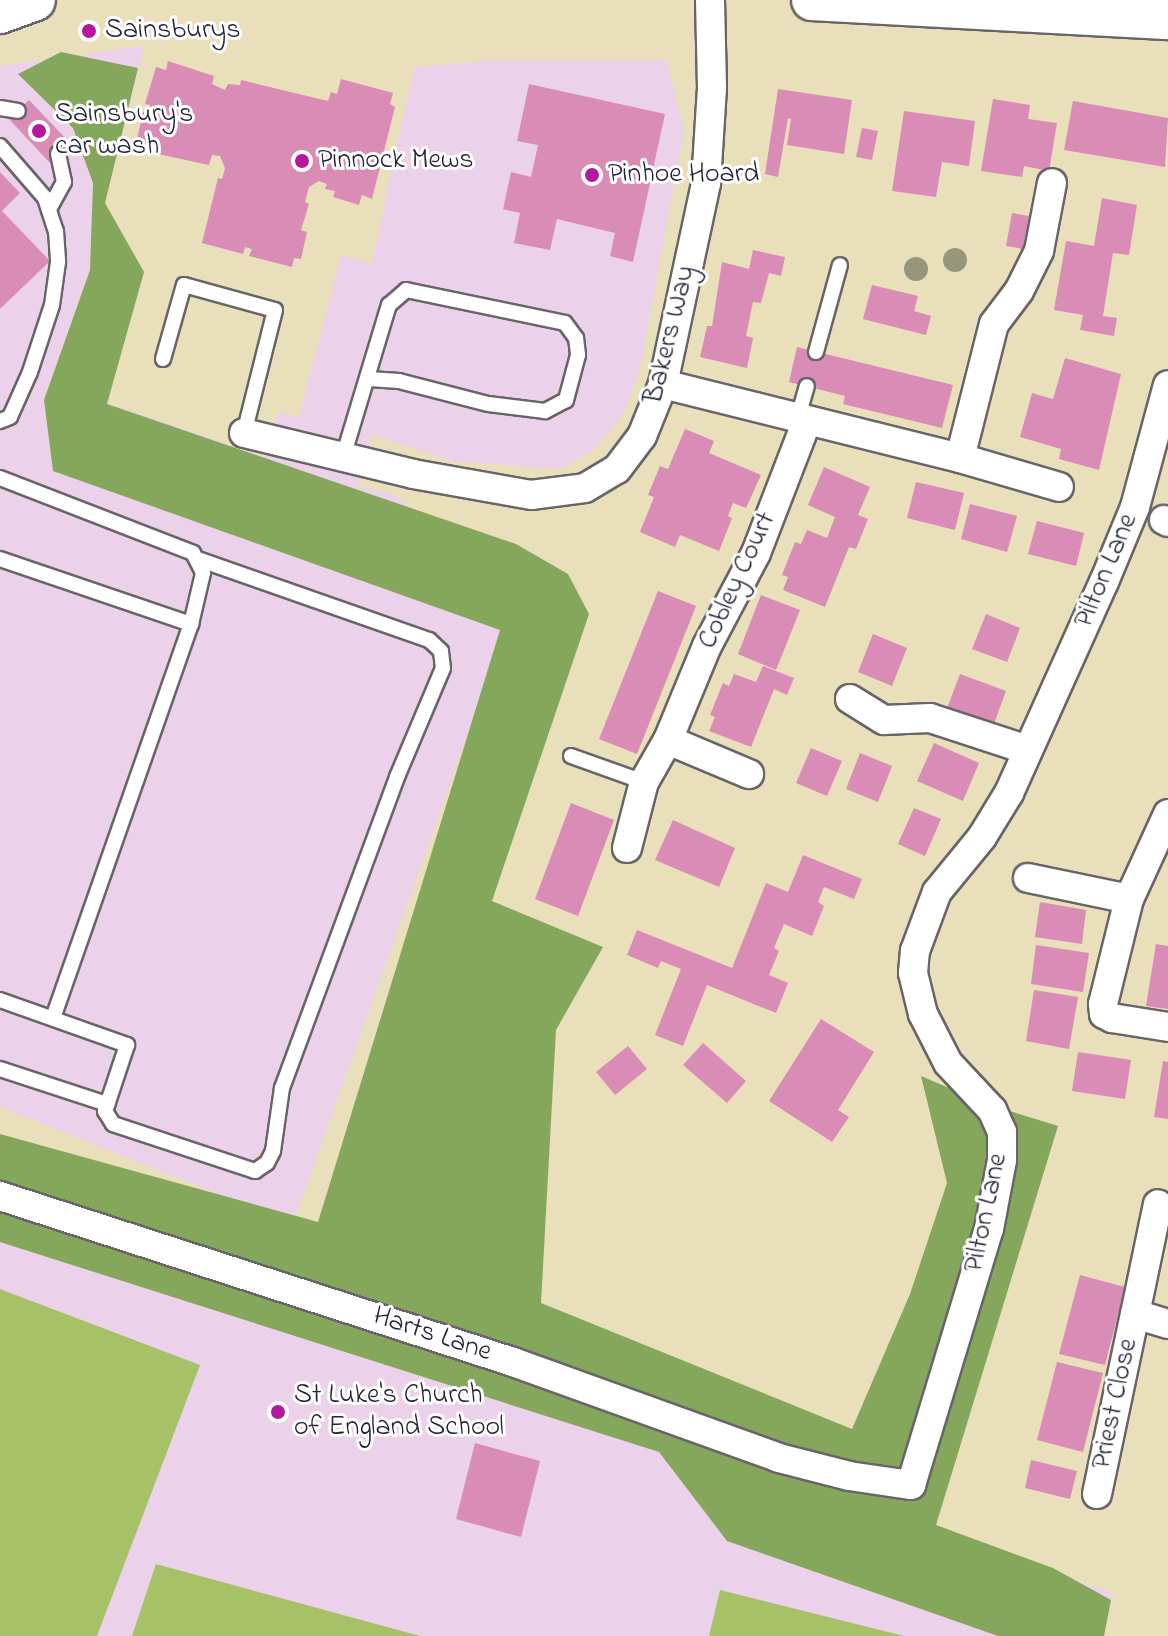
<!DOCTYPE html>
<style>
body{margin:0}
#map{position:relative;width:1168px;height:1636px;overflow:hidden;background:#e9dfba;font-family:"Indie Flower",sans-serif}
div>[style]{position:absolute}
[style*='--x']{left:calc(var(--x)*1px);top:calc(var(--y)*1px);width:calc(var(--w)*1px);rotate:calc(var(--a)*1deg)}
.built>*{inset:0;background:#ecd1ea}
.green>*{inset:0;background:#a7c167}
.forest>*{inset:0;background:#85a75c}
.building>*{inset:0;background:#d88cb6}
.roads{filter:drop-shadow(2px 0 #686467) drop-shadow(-2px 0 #686467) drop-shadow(0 2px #686467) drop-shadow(0 -2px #686467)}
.lane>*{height:14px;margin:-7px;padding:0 7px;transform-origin:7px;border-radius:7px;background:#fff}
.street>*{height:28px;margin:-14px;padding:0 14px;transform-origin:14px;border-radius:14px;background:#fff}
.secondary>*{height:40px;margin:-20px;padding:0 20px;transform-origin:20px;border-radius:20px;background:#fff}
.trees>*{width:24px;height:24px;margin:-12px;border-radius:50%;background:#95967c}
.dots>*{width:22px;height:22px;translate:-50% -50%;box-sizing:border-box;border:4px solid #fff;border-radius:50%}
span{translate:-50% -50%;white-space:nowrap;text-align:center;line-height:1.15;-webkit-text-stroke:6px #fff;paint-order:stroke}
.poi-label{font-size:28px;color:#22223b}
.left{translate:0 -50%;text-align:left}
.street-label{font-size:28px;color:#22223b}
</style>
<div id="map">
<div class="built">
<i style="clip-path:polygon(144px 46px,105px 203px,69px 390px,266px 457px,277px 412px,299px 417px,341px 256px,372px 263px,414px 67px,494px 60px,666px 60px,684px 130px,639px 373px,621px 418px,592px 451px,559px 469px,453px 461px,372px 435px,357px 486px,393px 494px,507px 578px,513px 607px,293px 1224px,0 1107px,0 66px)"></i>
<i style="clip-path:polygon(0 1231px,1113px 1593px,1104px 1636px,0 1636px)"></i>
</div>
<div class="green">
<i style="clip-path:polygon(0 1289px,200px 1365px,97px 1636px,0 1636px)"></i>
<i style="clip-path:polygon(156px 1564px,420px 1636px,132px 1636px)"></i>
<i style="clip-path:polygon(720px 1590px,904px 1636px,709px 1636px)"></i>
</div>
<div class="forest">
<i style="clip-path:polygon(61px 52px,138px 68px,105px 203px,144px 272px,107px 404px,516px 544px,568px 574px,589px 614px,492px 901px,603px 947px,556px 1030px,541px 1303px,852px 1429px,910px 1294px,947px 1183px,921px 1076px,987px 1104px,1058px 1126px,936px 1525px,1053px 1568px,1111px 1600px,1104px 1636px,998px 1636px,727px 1541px,659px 1452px,0 1242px,0 1134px,318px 1222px,500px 630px,53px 471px,44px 400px,90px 270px,93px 183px,73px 128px,18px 74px)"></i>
</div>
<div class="building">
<i style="clip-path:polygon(168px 61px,214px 76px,212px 84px,225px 90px,228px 84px,240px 85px,241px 80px,328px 101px,331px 92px,337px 94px,341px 79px,393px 93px,390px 104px,395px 107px,372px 199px,362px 195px,359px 205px,333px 197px,335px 191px,325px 189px,327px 184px,319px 181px,309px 187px,305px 202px,309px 204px,301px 230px,307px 232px,301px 259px,294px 258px,292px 267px,249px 256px,252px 249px,245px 247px,243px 254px,202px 243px,218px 178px,222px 179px,225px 168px,220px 156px,212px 155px,209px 165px,135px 149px,143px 112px,148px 112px,150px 105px,145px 104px,156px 67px,166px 70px)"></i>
<i style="clip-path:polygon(529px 84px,665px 114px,633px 262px,610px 256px,615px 233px,557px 219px,550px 250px,514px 243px,520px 213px,503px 209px,511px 172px,531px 177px,538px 145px,517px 141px)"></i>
<i style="clip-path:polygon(778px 89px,852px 100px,844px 154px,787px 145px,791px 119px,788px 118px,778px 177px,765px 174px)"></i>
<i style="clip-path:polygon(993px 99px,1030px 105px,1028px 119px,1057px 123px,1049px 171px,1024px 166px,1022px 177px,981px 171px)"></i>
<i style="clip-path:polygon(29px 100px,70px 143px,49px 162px,9px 119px)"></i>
<i style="clip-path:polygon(1073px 101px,1168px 118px,1165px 167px,1064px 150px)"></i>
<i style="clip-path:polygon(904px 111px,975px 121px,969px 166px,942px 162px,936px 197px,892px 191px)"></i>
<i style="clip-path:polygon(862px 128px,878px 131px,872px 160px,856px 157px)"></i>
<i style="clip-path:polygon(0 172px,20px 193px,2px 211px,50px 261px,0 309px)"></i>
<i style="clip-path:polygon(1102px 198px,1137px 205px,1129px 255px,1113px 253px,1103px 316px,1117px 318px,1114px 336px,1080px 330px,1083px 315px,1054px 310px,1066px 241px,1094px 246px)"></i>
<i style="clip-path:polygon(1012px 213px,1029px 216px,1023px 249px,1006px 246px)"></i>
<i style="clip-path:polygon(753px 250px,785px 257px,781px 276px,769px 273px,761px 303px,753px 302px,746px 336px,753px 338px,747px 368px,700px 357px,707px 326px,712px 326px,722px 262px,749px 269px)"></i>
<i style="clip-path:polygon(872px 285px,918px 296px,914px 311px,931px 316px,926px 335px,863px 319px)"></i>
<i style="clip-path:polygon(797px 347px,953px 385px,942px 428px,843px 404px,845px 396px,789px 382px)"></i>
<i style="clip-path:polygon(1065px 358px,1121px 374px,1099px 470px,1059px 459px,1061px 449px,1020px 437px,1032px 393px,1053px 399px)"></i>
<i style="clip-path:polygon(685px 429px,714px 441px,709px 453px,761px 475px,746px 508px,733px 503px,728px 516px,732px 518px,719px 551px,680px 535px,675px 547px,640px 532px,654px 497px,648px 495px,660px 466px,668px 469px)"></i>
<i style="clip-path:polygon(824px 467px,870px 487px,858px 515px,868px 519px,856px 549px,849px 547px,825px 607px,783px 590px,788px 577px,782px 575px,795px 542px,801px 544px,807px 530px,827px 538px,835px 517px,808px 505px)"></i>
<i style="clip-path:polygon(916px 482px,964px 493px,955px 530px,907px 518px)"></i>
<i style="clip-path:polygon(970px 504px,1017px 516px,1007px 552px,961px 539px)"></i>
<i style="clip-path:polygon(1037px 521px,1084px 533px,1076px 566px,1028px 554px)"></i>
<i style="clip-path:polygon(658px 591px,696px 606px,637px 754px,599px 739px)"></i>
<i style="clip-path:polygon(761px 595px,800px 610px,776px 670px,738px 654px)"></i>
<i style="clip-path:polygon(986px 614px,1020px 628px,1007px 662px,972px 649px)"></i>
<i style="clip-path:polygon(873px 634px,907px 648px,892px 686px,858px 672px)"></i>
<i style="clip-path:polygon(763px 666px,794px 678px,787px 695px,774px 689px,751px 747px,709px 731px,715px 717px,710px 715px,723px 683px,729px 686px,734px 674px,756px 682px)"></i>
<i style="clip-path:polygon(960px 674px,1006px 691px,992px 729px,946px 711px)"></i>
<i style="clip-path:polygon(934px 743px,979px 763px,963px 801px,917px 781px)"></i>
<i style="clip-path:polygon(811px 748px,842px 761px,827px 796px,796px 783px)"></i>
<i style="clip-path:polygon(860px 753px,892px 766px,878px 802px,846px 789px)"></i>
<i style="clip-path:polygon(571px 803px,614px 820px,578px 916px,535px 899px)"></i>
<i style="clip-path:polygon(914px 808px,941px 819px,925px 856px,898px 844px)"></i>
<i style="clip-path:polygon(673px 820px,735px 848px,719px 887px,655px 860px)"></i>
<i style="clip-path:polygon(803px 855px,862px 879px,854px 899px,824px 887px,818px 902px,824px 906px,812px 936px,784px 924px,774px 948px,779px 951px,769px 975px,788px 983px,776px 1013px,707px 985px,683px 1046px,655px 1035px,681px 969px,661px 961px,658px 968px,627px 955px,637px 930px,732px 968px,766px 883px,788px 892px)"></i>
<i style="clip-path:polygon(1040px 902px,1086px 910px,1082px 944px,1035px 937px)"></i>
<i style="clip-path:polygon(1156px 944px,1168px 946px,1168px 1009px,1146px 1006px)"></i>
<i style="clip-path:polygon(1036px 945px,1089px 953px,1083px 992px,1031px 984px)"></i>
<i style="clip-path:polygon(1034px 990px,1078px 997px,1069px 1049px,1026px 1041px)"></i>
<i style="clip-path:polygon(821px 1019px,874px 1052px,838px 1110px,849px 1117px,832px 1142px,769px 1101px)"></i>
<i style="clip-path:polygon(703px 1043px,746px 1081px,727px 1103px,683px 1065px)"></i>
<i style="clip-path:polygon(628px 1046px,647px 1069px,615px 1095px,596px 1072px)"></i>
<i style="clip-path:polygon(1078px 1052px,1131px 1060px,1125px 1099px,1072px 1091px)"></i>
<i style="clip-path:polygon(1163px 1061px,1168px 1062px,1168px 1119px,1154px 1117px)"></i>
<i style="clip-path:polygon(1080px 1275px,1125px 1287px,1105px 1365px,1059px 1354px)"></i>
<i style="clip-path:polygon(1057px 1362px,1103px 1373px,1083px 1452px,1037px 1440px)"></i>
<i style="clip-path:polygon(475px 1443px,540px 1461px,521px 1537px,456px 1519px)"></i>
<i style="clip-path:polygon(1031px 1460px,1077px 1471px,1070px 1499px,1025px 1488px)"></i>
</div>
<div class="roads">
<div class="lane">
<i style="--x:0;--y:108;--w:18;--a:9"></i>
<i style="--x:0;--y:146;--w:69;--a:49.1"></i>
<i style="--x:45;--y:198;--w:35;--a:72"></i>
<i style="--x:56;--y:231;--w:31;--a:86"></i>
<i style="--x:58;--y:262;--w:43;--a:97.9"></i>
<i style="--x:52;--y:305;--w:71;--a:108.2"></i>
<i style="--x:30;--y:372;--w:49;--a:114"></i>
<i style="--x:10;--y:417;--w:11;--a:158"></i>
<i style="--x:49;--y:209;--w:31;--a:-61"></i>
<i style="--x:64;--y:182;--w:29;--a:-102"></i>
<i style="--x:816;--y:352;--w:90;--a:-74.6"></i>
<i style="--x:163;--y:359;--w:77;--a:-74.2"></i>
<i style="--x:184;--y:285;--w:94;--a:15.4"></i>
<i style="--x:275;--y:310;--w:127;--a:104.1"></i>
<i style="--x:798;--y:417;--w:32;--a:-74"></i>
<i style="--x:343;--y:457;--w:159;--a:-73.2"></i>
<i style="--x:389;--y:305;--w:23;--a:-41"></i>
<i style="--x:406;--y:290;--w:162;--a:11.7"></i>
<i style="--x:565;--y:323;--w:19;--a:54"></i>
<i style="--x:576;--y:338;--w:17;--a:83"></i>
<i style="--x:578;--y:355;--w:47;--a:104.9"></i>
<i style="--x:566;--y:400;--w:24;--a:152"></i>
<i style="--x:545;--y:411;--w:57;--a:-173"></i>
<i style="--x:488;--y:404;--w:92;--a:-165.5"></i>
<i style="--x:399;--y:381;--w:30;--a:-176"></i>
<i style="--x:0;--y:478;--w:207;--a:21.2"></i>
<i style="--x:193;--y:553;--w:22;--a:63"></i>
<i style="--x:203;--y:573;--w:52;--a:103.2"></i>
<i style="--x:191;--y:624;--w:417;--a:109.3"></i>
<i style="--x:0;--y:559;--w:202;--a:18.8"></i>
<i style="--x:571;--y:756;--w:77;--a:19.6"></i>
<i style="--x:0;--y:1000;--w:135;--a:19.5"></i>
<i style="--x:127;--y:1045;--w:70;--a:108.4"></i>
<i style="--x:105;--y:1111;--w:15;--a:58"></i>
<i style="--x:113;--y:1124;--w:150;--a:18.3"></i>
<i style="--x:255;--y:1171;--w:14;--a:-34"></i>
<i style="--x:267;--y:1163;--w:13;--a:-63"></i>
<i style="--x:273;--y:1151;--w:64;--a:-81.9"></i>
<i style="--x:282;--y:1088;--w:332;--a:-69.7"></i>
<i style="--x:397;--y:777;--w:118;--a:-67.1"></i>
<i style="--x:443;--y:668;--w:17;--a:-97"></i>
<i style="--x:441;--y:651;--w:16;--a:-137"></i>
<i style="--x:429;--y:640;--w:243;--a:-160.7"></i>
<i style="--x:0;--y:1069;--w:113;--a:18.1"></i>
</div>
<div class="street">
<i style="--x:663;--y:384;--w:306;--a:14"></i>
<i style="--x:960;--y:458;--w:138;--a:-75.8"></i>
<i style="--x:994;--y:324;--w:41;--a:-52.9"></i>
<i style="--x:1019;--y:291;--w:45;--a:-63.4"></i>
<i style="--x:1039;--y:251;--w:69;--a:-79.2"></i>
<i style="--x:244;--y:433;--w:174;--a:13.6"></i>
<i style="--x:413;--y:474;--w:120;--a:10.1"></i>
<i style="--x:531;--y:495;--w:54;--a:-7.4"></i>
<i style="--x:585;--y:488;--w:37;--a:-31"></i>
<i style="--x:617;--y:469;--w:41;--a:-52.9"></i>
<i style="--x:642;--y:436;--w:56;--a:-68"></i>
<i style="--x:663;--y:384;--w:206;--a:-77.9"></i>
<i style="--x:706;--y:183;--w:95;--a:-86.4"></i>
<i style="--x:712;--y:88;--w:88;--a:-91.3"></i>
<i style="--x:960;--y:458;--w:103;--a:16.3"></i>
<i style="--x:1164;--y:520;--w:4;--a:27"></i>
<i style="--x:850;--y:699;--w:40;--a:32"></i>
<i style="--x:884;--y:720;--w:46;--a:-2.5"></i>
<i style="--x:930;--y:718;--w:103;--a:18.1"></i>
<i style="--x:668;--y:740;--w:88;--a:22.8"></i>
<i style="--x:1168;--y:814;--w:94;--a:114.6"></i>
<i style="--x:1129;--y:899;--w:108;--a:103.9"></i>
<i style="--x:1103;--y:1004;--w:10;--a:84"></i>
<i style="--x:1104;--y:1014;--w:9;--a:27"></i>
<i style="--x:1112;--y:1018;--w:57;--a:9.1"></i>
<i style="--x:627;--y:848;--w:68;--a:-75.6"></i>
<i style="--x:644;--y:782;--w:48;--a:-60.3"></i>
<i style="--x:668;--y:740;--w:102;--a:-67.5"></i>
<i style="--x:707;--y:646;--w:105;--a:-62.2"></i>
<i style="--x:756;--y:553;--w:142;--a:-68.9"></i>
<i style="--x:1028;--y:878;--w:103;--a:11.7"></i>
<i style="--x:0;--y:1196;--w:539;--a:17.93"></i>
<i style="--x:513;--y:1362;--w:283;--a:19.8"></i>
<i style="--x:779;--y:1458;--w:72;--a:14.4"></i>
<i style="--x:849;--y:1476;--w:63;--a:8.3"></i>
<i style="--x:911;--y:1485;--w:268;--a:-73.1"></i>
<i style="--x:989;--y:1229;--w:70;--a:-79.3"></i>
<i style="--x:1002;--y:1160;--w:28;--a:-90"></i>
<i style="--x:1002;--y:1132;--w:24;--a:-114"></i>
<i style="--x:992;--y:1110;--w:64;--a:-133.1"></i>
<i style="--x:948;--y:1063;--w:55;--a:-117"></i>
<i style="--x:923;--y:1014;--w:42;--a:-103.7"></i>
<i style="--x:913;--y:973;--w:22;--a:-85"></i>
<i style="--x:915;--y:951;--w:63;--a:-69.6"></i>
<i style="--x:937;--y:892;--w:71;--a:-50.7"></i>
<i style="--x:982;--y:837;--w:52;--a:-58.5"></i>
<i style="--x:1009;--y:793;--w:231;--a:-65.8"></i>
<i style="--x:1104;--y:582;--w:81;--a:-67.5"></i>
<i style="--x:1135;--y:507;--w:126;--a:-74.9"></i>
<i style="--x:1135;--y:1314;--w:112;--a:-78.2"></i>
<i style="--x:1097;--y:1494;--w:184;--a:-78.1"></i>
<i style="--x:1135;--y:1314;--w:34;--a:17"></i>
</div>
<div class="secondary">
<i style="--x:812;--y:0;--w:357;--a:3.1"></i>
<i style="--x:0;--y:13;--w:37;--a:-20"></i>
</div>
</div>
<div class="trees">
<i style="left:955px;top:260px"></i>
<i style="left:916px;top:269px"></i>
</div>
<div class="dots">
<i style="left:89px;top:31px;background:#b5179e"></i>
<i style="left:39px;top:131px;background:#b5179e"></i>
<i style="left:302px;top:161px;background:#b5179e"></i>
<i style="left:592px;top:175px;background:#b5179e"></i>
<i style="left:278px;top:1412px;background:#b5179e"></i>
</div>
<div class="poi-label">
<span class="left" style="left:105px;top:31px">Sainsburys</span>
<span class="left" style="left:55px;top:131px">Sainsbury's<br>car wash</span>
<span class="left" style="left:318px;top:161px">Pinnock Mews</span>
<span class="left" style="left:608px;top:175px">Pinhoe Hoard</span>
<span class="left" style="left:294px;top:1412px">St Luke's Church<br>of England School</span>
</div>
<div class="street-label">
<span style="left:671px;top:335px;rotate:-76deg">Bakers Way</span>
<span style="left:1107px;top:571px;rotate:-67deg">Pilton Lane</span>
<span style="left:738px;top:581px;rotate:-65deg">Cobley Court</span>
<span style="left:987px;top:1213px;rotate:-78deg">Pilton Lane</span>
<span style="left:432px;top:1335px;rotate:18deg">Harts Lane</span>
<span style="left:1116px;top:1404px;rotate:-78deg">Priest Close</span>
</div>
</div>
